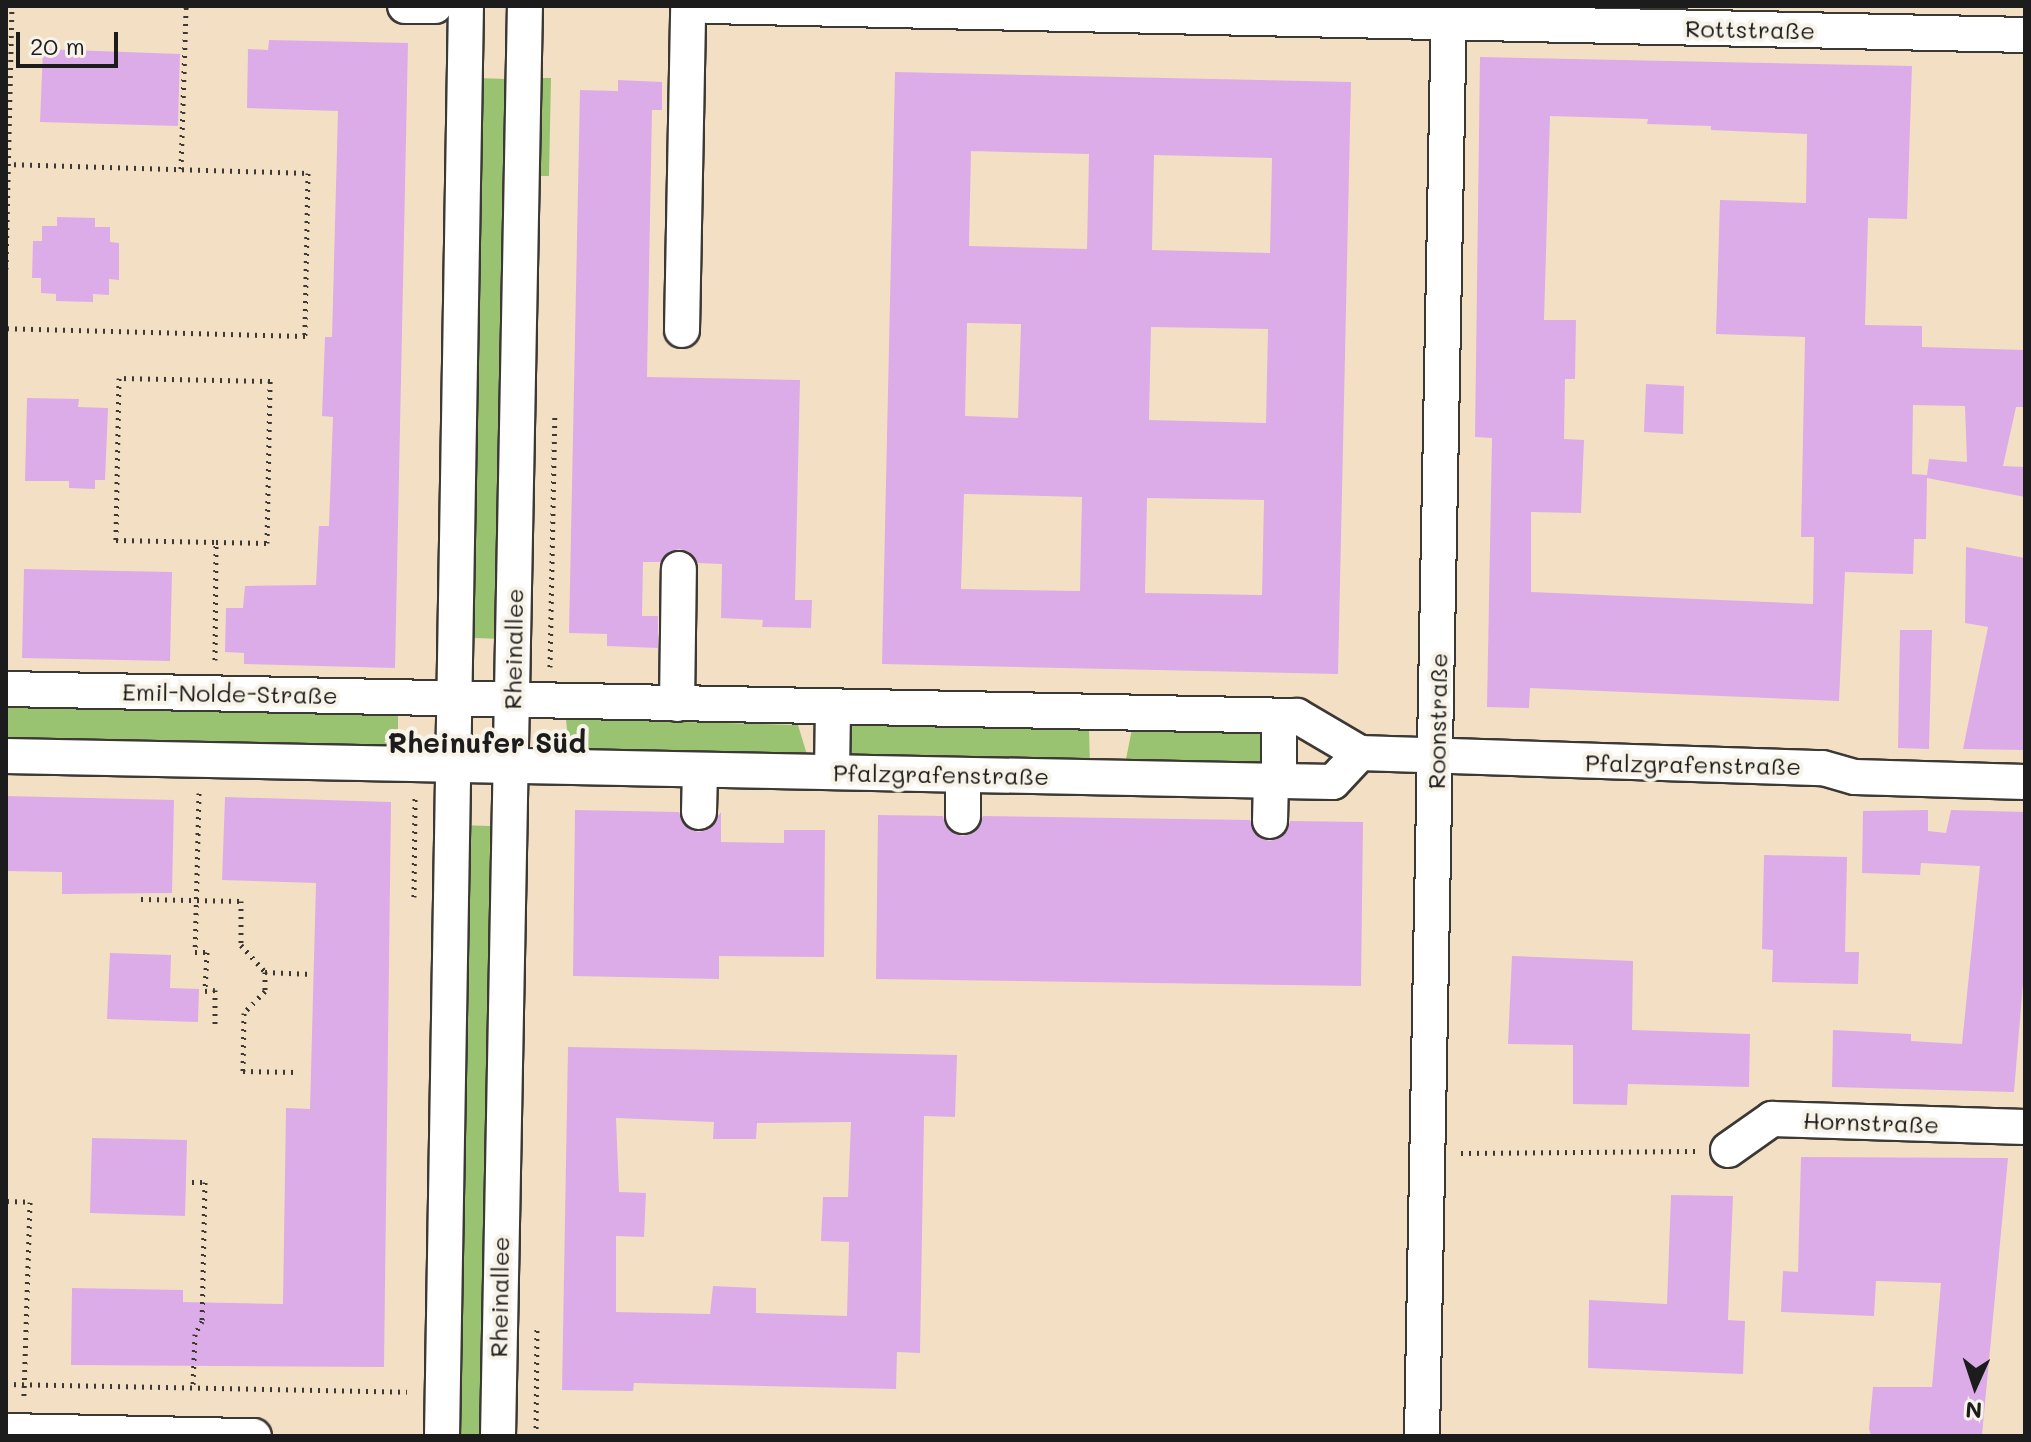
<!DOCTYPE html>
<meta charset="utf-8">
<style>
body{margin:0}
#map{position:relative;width:2031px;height:1442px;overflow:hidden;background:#f3e0c4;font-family:Mali,sans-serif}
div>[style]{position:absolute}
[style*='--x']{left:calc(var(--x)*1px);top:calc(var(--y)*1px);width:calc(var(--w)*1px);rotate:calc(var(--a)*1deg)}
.green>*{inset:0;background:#99c370}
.building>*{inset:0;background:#dcace8}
.path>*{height:5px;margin-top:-2.5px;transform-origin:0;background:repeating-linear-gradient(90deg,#3c3935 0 2px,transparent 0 8px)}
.roads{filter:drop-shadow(2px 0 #3c3935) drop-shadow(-2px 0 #3c3935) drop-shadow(0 2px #3c3935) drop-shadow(0 -2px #3c3935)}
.minor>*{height:34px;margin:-17px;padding:0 17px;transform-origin:17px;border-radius:17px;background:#fff}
span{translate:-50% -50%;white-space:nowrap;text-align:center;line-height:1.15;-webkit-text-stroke:8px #f7f3e8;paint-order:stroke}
.street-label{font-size:24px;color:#1c1c1c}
.quarter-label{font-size:28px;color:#1c1c1c;font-weight:700}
.frame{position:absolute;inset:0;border:8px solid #1c1c1c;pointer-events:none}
.north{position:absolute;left:1935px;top:1346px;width:80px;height:80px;-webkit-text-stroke:6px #f7f3e8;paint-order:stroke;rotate:183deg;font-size:22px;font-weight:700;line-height:32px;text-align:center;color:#1c1c1c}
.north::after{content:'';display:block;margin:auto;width:28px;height:36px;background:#1c1c1c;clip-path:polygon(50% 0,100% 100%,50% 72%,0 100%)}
.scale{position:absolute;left:16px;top:32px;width:102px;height:36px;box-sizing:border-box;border:4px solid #1c1c1c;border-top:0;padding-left:10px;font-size:24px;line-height:28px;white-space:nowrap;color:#1c1c1c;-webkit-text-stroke:6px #f7f3e8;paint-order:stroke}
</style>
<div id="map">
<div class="green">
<i style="clip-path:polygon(477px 78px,508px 79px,503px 639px,472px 638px)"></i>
<i style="clip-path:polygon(540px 78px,551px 78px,549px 176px,538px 176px)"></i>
<i style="clip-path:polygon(6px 703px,398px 710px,398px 749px,6px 743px)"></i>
<i style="clip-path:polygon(566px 719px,798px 725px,808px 758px,569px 752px)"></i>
<i style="clip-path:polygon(849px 721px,1089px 728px,1090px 766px,852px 760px)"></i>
<i style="clip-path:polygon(1133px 724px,1265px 729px,1264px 764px,1125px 764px)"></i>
<i style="clip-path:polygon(460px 825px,490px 826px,488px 1199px,481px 1436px,453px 1436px)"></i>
</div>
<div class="building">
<i style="clip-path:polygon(269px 40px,408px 43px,395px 668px,244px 664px,244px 653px,225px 652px,226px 608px,243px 608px,245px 586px,316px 585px,319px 526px,329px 526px,333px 417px,322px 416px,325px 337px,332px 337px,338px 111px,247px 108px,248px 49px,268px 50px)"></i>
<i style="clip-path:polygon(43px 49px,180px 54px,178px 126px,40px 122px)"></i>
<i style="clip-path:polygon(evenodd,1480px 57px,1912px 66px,1907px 219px,1868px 218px,1865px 325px,1922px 326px,1922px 347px,2025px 350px,2025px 407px,2016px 407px,2003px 466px,2025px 467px,2025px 497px,1927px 478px,1926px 539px,1914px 539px,1913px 574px,1845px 572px,1839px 701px,1530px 688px,1529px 708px,1487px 707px,1492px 438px,1475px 437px,1480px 57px,1550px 116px,1648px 119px,1647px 124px,1711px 126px,1711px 130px,1807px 134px,1806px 203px,1720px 200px,1716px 334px,1805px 337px,1801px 537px,1814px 537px,1813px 604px,1531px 592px,1531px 512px,1581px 513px,1584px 440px,1564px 439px,1565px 379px,1575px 379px,1576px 320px,1544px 320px,1550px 116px,1480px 57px,1913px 405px,1965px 406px,1967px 462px,1929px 459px,1927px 475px,1912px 474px,1913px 405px)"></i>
<i style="clip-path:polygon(evenodd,895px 72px,1351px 82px,1338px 674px,882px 664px,895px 72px,971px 151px,1089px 154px,1087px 249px,969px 246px,971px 151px,895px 72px,1154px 155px,1272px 158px,1270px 253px,1152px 250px,1154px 155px,895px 72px,967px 323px,1021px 324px,1018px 418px,965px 416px,967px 323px,895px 72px,1151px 327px,1268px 329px,1266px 423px,1149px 420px,1151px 327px,895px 72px,964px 494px,1082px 497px,1080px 591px,961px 589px,964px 494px,895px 72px,1147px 498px,1264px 500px,1262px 595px,1145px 593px,1147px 498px)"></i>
<i style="clip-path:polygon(618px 80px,662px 82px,662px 110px,652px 110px,647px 377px,800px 380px,795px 600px,812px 600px,811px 628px,762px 627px,763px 620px,721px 618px,722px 564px,698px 563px,690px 552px,679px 549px,669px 552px,661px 562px,643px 562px,642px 616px,658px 616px,658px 648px,607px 646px,607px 634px,569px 633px,580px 90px,618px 91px)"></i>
<i style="clip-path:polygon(57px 217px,95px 218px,95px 227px,110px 227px,110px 242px,119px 243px,119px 280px,109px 279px,109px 295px,93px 294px,93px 302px,56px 301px,56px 294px,41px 293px,41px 278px,32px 278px,33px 241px,42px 241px,42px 226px,57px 226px)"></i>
<i style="clip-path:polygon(1646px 384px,1684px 386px,1683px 434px,1644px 432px)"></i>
<i style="clip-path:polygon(27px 398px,79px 399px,78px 407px,108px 408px,105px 480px,95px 480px,95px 489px,69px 488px,69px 481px,25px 481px)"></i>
<i style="clip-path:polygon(1966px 547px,2025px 558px,2025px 750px,1963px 749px,1988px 627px,1965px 623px)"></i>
<i style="clip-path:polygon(24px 569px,172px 572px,170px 661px,22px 658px)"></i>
<i style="clip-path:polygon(1900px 630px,1932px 630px,1929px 749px,1898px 748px)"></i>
<i style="clip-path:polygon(6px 796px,174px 800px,172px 893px,62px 894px,62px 872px,6px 871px)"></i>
<i style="clip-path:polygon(225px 797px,391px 802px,384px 1367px,71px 1365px,72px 1288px,183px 1290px,183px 1302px,283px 1304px,286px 1108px,310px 1109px,316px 883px,222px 880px)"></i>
<i style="clip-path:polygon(575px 810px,679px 812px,688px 829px,699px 832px,709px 829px,721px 812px,721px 842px,784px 843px,784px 830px,825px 830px,824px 957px,719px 956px,719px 979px,573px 976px)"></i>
<i style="clip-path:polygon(1928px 810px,1928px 831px,1946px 833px,1951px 810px,2025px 812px,2025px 959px,2014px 1092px,1832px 1087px,1833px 1030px,1911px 1034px,1911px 1041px,1962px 1044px,1980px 866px,1921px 863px,1920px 875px,1862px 873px,1863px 811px)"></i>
<i style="clip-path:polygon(878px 815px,943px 816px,946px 827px,962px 836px,974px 833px,983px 816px,1250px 820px,1259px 838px,1270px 841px,1287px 832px,1290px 821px,1363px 822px,1361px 986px,876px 979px)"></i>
<i style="clip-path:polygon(1764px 855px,1847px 857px,1845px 952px,1859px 952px,1858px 984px,1772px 982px,1773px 950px,1762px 949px)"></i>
<i style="clip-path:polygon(110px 953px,171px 955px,170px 988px,199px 989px,198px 1022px,107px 1019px)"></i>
<i style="clip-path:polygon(1512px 956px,1633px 961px,1632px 1030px,1750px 1034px,1749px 1087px,1628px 1084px,1627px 1105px,1573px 1104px,1573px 1045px,1508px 1044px)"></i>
<i style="clip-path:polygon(evenodd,568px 1047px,957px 1055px,955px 1117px,924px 1116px,920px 1353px,897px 1352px,896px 1389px,634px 1383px,633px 1391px,562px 1390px,568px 1047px,616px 1118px,714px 1122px,713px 1139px,756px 1139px,757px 1123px,851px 1122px,848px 1197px,823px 1197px,821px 1241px,849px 1242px,847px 1316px,756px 1313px,756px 1288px,713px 1286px,710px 1314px,616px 1312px,616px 1236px,644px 1237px,646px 1193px,619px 1192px,616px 1118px)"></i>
<i style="clip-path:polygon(92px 1138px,187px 1140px,185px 1216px,90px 1213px)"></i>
<i style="clip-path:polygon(1801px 1157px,2008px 1158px,1982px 1435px,1871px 1435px,1869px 1429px,1873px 1387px,1932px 1387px,1941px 1283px,1876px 1281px,1874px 1316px,1781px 1312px,1783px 1271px,1798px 1272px)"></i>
<i style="clip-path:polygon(1671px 1195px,1733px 1196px,1728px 1320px,1745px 1321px,1743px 1374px,1588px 1368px,1589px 1300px,1667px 1304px)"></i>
</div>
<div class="path">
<i style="--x:6;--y:164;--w:302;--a:1.7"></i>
<i style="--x:308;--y:173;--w:163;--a:91.1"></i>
<i style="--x:305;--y:336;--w:299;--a:-178.5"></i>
<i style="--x:181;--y:169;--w:163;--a:-88.2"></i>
<i style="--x:6;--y:269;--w:263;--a:-88.7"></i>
<i style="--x:215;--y:660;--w:118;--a:-89.5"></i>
<i style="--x:216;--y:542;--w:51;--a:1.1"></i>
<i style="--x:267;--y:543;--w:162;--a:-88.9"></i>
<i style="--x:270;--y:381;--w:151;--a:-178.9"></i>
<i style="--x:119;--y:378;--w:162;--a:91.1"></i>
<i style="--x:116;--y:540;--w:100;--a:1.1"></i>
<i style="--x:550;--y:667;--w:250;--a:-88.9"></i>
<i style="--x:199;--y:793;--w:159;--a:91.4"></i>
<i style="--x:195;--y:952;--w:12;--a:0"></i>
<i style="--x:207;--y:952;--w:39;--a:93"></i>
<i style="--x:205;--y:991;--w:10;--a:-6"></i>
<i style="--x:215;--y:990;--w:35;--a:90"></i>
<i style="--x:414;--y:897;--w:102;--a:-89.4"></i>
<i style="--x:141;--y:899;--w:100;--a:1.1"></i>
<i style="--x:241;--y:901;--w:44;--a:90"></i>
<i style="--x:241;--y:945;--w:36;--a:48"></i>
<i style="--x:265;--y:972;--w:19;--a:90"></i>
<i style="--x:265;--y:991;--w:30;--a:134"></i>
<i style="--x:244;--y:1013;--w:58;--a:91"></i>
<i style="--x:243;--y:1071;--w:54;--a:1.1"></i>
<i style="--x:265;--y:972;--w:47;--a:2.4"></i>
<i style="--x:1461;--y:1153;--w:234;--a:-0.5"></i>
<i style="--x:192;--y:1182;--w:13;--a:0"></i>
<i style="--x:205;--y:1182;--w:139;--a:91.2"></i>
<i style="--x:202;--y:1321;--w:15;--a:118"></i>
<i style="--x:195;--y:1334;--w:53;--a:92.2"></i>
<i style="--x:7;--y:1201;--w:23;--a:2"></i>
<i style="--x:30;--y:1202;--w:196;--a:91.8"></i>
<i style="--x:6;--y:1384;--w:401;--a:1.1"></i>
<i style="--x:536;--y:1436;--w:111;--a:-89.5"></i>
</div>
<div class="roads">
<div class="minor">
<i style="--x:405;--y:6;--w:30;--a:0"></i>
<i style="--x:708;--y:6;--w:1317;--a:1.26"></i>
<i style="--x:682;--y:330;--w:324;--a:-88.9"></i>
<i style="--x:6;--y:689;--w:1291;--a:1.2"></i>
<i style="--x:1297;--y:716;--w:73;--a:30.4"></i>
<i style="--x:1360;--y:753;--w:463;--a:1.9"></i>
<i style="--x:1823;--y:768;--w:33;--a:16"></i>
<i style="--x:1855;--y:777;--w:170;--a:1.7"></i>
<i style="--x:677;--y:704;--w:135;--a:-89.2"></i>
<i style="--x:6;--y:756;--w:1327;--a:1.12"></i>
<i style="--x:1333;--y:782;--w:40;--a:-47"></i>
<i style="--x:832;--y:772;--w:65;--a:-89.1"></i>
<i style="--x:699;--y:812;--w:42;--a:-88.6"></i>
<i style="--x:963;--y:816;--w:41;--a:-90"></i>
<i style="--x:1270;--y:821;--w:40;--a:-88.6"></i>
<i style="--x:1271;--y:781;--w:14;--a:-56"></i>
<i style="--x:1279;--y:769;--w:53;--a:-90"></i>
<i style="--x:1728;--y:1150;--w:54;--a:-35.2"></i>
<i style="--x:1772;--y:1119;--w:253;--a:1.8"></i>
<i style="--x:6;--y:1431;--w:248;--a:1.2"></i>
<i style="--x:442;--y:1436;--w:1430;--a:-89.04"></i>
<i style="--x:498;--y:1436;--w:1430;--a:-88.92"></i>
<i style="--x:1422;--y:1436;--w:1430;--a:-88.92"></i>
</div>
</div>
<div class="street-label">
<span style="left:1750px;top:29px;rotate:1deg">Rottstraße</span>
<span style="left:513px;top:649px;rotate:-89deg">Rheinallee</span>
<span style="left:230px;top:693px;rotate:1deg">Emil-Nolde-Straße</span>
<span style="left:1437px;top:721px;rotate:-89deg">Roonstraße</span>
<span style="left:1693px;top:764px;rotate:1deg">Pfalzgrafenstraße</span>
<span style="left:941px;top:774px;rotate:1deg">Pfalzgrafenstraße</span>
<span style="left:1871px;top:1122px;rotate:2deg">Hornstraße</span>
<span style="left:499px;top:1297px;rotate:-89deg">Rheinallee</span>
</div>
<div class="quarter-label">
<span style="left:487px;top:742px">Rheinufer Süd</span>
</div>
<div class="frame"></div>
<div class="north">N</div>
<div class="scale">20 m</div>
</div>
